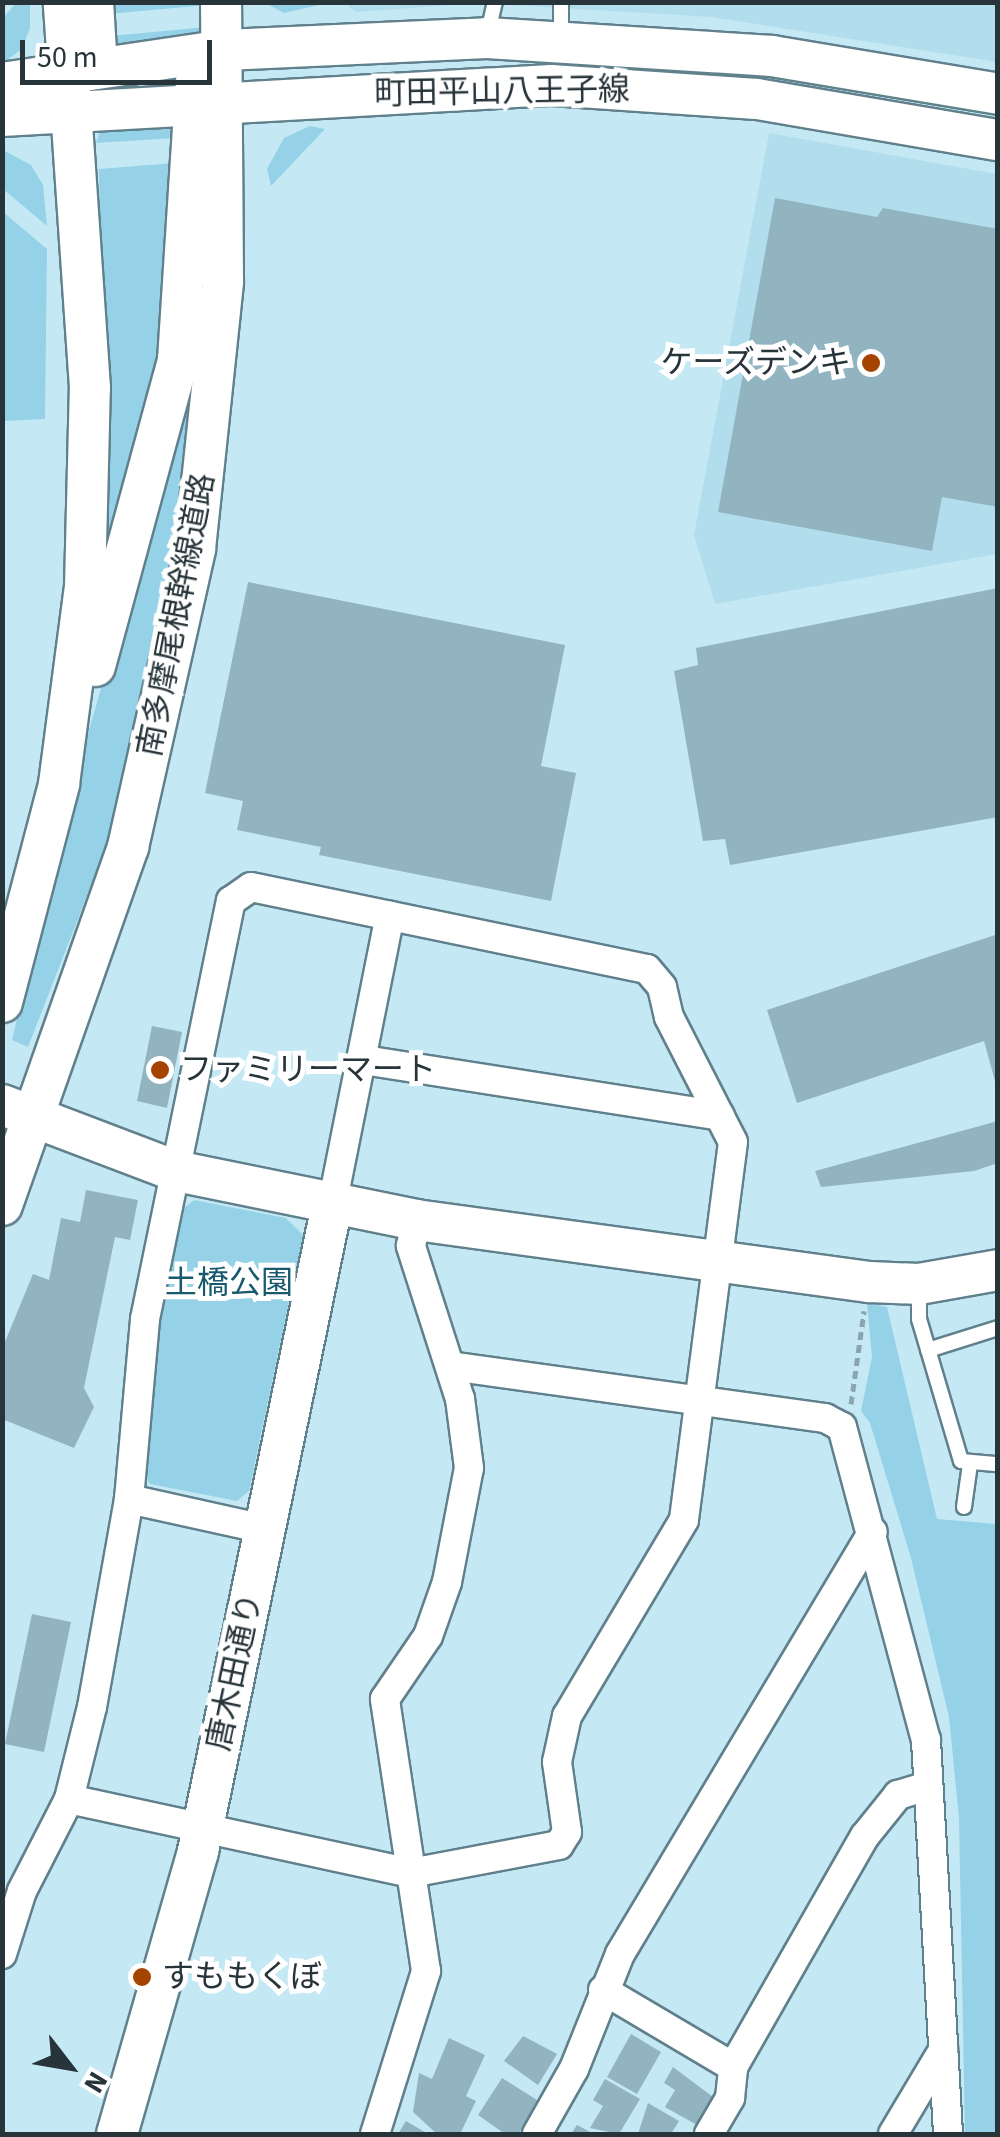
<!DOCTYPE html>
<meta charset="utf-8">
<style>
body{margin:0}
#map{position:relative;width:1000px;height:2137px;overflow:hidden;background:#c5e8f5;font-family:"Source Sans 3","Noto Sans JP",sans-serif}
div>[style]{position:absolute}
[style*='--x']{left:calc(var(--x)*1px);top:calc(var(--y)*1px);width:calc(var(--w)*1px);rotate:calc(var(--a)*1deg)}
.built>*{inset:0;background:#b2dded}
.green>*{inset:0;background:#95d2e8}
.building>*{inset:0;background:#92b4c1}
.path>*{height:5px;margin-top:-2.5px;transform-origin:0;background:repeating-linear-gradient(90deg,#8aa5af 0 8px,transparent 0 13px)}
.roads{filter:drop-shadow(2px 0 #60808c) drop-shadow(-2px 0 #60808c) drop-shadow(0 2px #60808c) drop-shadow(0 -2px #60808c)}
.lane>*{height:14px;margin:-7px;padding:0 7px;transform-origin:7px;border-radius:7px;background:#fff}
.street>*{height:28px;margin:-14px;padding:0 14px;transform-origin:14px;border-radius:14px;background:#fff}
.secondary>*{height:40px;margin:-20px;padding:0 20px;transform-origin:20px;border-radius:20px;background:#fff}
.dots>*{width:28px;height:28px;translate:-50% -50%;box-sizing:border-box;border:5px solid #fff;border-radius:50%}
span{translate:-50% -50%;white-space:nowrap;text-align:center;line-height:1.15;-webkit-text-stroke:10px #fff;paint-order:stroke}
.street-label{font-size:32px;color:#273439}
.poi-label{font-size:32px;color:#273439}
.right{translate:-100% -50%;text-align:right}
.left{translate:0 -50%;text-align:left}
.park-label{font-size:32px;color:#19596d}
.frame{position:absolute;inset:0;border:5px solid #273439;pointer-events:none}
.north{position:absolute;left:20px;top:2017px;width:100px;height:100px;-webkit-text-stroke:8px #fff;paint-order:stroke;rotate:121deg;font-size:28px;font-weight:700;line-height:40px;text-align:center;color:#273439}
.north::after{content:'';display:block;margin:auto;width:35px;height:45px;background:#273439;clip-path:polygon(50% 0,100% 100%,50% 72%,0 100%)}
.scale{position:absolute;left:20px;top:40px;width:192px;height:45px;box-sizing:border-box;border:5px solid #273439;border-top:0;padding-left:12px;font-size:30px;line-height:35px;white-space:nowrap;color:#273439;-webkit-text-stroke:8px #fff;paint-order:stroke}
</style>
<div id="map">
<div class="built">
<i style="clip-path:polygon(345px 3px,478px 3px,356px 12px)"></i>
<i style="clip-path:polygon(481px 3px,997px 3px,997px 62px,711px 17px)"></i>
<i style="clip-path:polygon(769px 133px,997px 174px,997px 554px,715px 604px,694px 535px)"></i>
</div>
<div class="green">
<i style="clip-path:polygon(208px 2px,208px 5px,108px 14px,108px 3px)"></i>
<i style="clip-path:polygon(16px 3px,30px 3px,30px 28px,22px 49px,3px 63px,3px 18px)"></i>
<i style="clip-path:polygon(265px 3px,317px 2px,319px 5px,284px 13px)"></i>
<i style="clip-path:polygon(207px 27px,208px 33px,111px 48px,110px 36px)"></i>
<i style="clip-path:polygon(169px 124px,176px 138px,96px 143px,101px 129px)"></i>
<i style="clip-path:polygon(310px 126px,325px 129px,271px 186px,267px 169px,284px 138px)"></i>
<i style="clip-path:polygon(3px 150px,31px 165px,43px 185px,47px 226px,3px 189px)"></i>
<i style="clip-path:polygon(174px 163px,168px 319px,106px 561px,99px 169px)"></i>
<i style="clip-path:polygon(2px 211px,47px 249px,45px 419px,3px 421px)"></i>
<i style="clip-path:polygon(199px 343px,174px 568px,111px 834px,28px 1047px,12px 1040px,71px 794px)"></i>
<i style="clip-path:polygon(194px 1200px,286px 1218px,303px 1235px,249px 1491px,237px 1501px,150px 1484px,141px 1468px,154px 1341px,179px 1212px)"></i>
<i style="clip-path:polygon(867px 1303px,887px 1307px,937px 1519px,996px 1524px,997px 1515px,997px 2134px,965px 2134px,959px 1818px,949px 1717px,911px 1558px,870px 1423px,861px 1411px,872px 1357px)"></i>
</div>
<div class="building">
<i style="clip-path:polygon(775px 198px,877px 217px,883px 208px,998px 229px,998px 507px,942px 497px,932px 551px,718px 512px)"></i>
<i style="clip-path:polygon(248px 582px,565px 645px,541px 766px,576px 773px,551px 901px,319px 855px,321px 847px,237px 830px,243px 801px,205px 793px)"></i>
<i style="clip-path:polygon(998px 588px,998px 817px,730px 865px,725px 839px,703px 841px,674px 671px,698px 665px,696px 648px)"></i>
<i style="clip-path:polygon(998px 934px,998px 1092px,984px 1041px,797px 1103px,767px 1010px)"></i>
<i style="clip-path:polygon(152px 1026px,182px 1032px,167px 1108px,137px 1101px)"></i>
<i style="clip-path:polygon(998px 1121px,998px 1163px,974px 1171px,821px 1187px,815px 1171px)"></i>
<i style="clip-path:polygon(86px 1190px,138px 1200px,130px 1240px,115px 1237px,84px 1388px,94px 1407px,74px 1448px,2px 1419px,2px 1349px,33px 1274px,49px 1280px,61px 1218px,80px 1222px)"></i>
<i style="clip-path:polygon(32px 1614px,71px 1622px,44px 1752px,5px 1744px)"></i>
<i style="clip-path:polygon(631px 2034px,661px 2052px,637px 2094px,607px 2077px)"></i>
<i style="clip-path:polygon(523px 2036px,557px 2054px,538px 2085px,504px 2061px)"></i>
<i style="clip-path:polygon(449px 2038px,485px 2055px,466px 2096px,476px 2101px,460px 2134px,437px 2134px,413px 2112px,419px 2073px,432px 2079px)"></i>
<i style="clip-path:polygon(673px 2067px,713px 2097px,697px 2125px,665px 2107px,675px 2090px,664px 2083px)"></i>
<i style="clip-path:polygon(502px 2078px,537px 2100px,519px 2134px,505px 2134px,478px 2115px)"></i>
<i style="clip-path:polygon(605px 2079px,640px 2099px,619px 2134px,590px 2128px,603px 2106px,593px 2100px)"></i>
<i style="clip-path:polygon(648px 2103px,679px 2121px,671px 2134px,638px 2134px)"></i>
<i style="clip-path:polygon(406px 2121px,428px 2134px,398px 2134px)"></i>
<i style="clip-path:polygon(577px 2125px,594px 2134px,571px 2134px)"></i>
</div>
<div class="path">
<i style="--x:851;--y:1404;--w:94;--a:-82"></i>
</div>
<div class="roads">
<div class="lane">
<i style="--x:561;--y:2;--w:37;--a:90"></i>
<i style="--x:488;--y:32;--w:31;--a:-77"></i>
<i style="--x:919;--y:1286;--w:33;--a:90"></i>
<i style="--x:919;--y:1319;--w:148;--a:73.5"></i>
<i style="--x:961;--y:1461;--w:37;--a:5"></i>
<i style="--x:928;--y:1350;--w:73;--a:-17.4"></i>
<i style="--x:964;--y:1507;--w:43;--a:-82.1"></i>
</div>
<div class="street">
<i style="--x:364;--y:1060;--w:360;--a:8.9"></i>
<i style="--x:332;--y:1205;--w:295;--a:-78.7"></i>
<i style="--x:450;--y:1366;--w:379;--a:7.9"></i>
<i style="--x:825;--y:1418;--w:19;--a:28"></i>
<i style="--x:842;--y:1427;--w:324;--a:75"></i>
<i style="--x:926;--y:1740;--w:395;--a:86.8"></i>
<i style="--x:129;--y:1499;--w:138;--a:12.5"></i>
<i style="--x:2;--y:1954;--w:66;--a:-72.4"></i>
<i style="--x:22;--y:1891;--w:103;--a:-62.9"></i>
<i style="--x:69;--y:1799;--w:95;--a:-76"></i>
<i style="--x:92;--y:1707;--w:211;--a:-79.9"></i>
<i style="--x:129;--y:1499;--w:181;--a:-84.9"></i>
<i style="--x:145;--y:1319;--w:427;--a:-78.4"></i>
<i style="--x:231;--y:901;--w:24;--a:-35"></i>
<i style="--x:251;--y:887;--w:404;--a:11.7"></i>
<i style="--x:647;--y:969;--w:23;--a:50"></i>
<i style="--x:662;--y:987;--w:31;--a:77"></i>
<i style="--x:669;--y:1017;--w:140;--a:62.9"></i>
<i style="--x:733;--y:1142;--w:381;--a:97.4"></i>
<i style="--x:684;--y:1520;--w:228;--a:120.8"></i>
<i style="--x:567;--y:1716;--w:47;--a:102.3"></i>
<i style="--x:557;--y:1762;--w:71;--a:81.9"></i>
<i style="--x:567;--y:1832;--w:15;--a:122"></i>
<i style="--x:559;--y:1845;--w:151;--a:169.3"></i>
<i style="--x:411;--y:1873;--w:350;--a:-167.8"></i>
<i style="--x:603;--y:1990;--w:151;--a:30.6"></i>
<i style="--x:375;--y:2134;--w:171;--a:-72.6"></i>
<i style="--x:426;--y:1971;--w:275;--a:-98.6"></i>
<i style="--x:385;--y:1699;--w:76;--a:-55.7"></i>
<i style="--x:428;--y:1636;--w:57;--a:-70.6"></i>
<i style="--x:447;--y:1582;--w:116;--a:-79.1"></i>
<i style="--x:469;--y:1468;--w:70;--a:-97.4"></i>
<i style="--x:460;--y:1399;--w:161;--a:-107.8"></i>
<i style="--x:411;--y:1246;--w:26;--a:-79"></i>
<i style="--x:537;--y:2134;--w:75;--a:-60.4"></i>
<i style="--x:574;--y:2069;--w:124;--a:-68.2"></i>
<i style="--x:620;--y:1954;--w:492;--a:-59.1"></i>
<i style="--x:709;--y:2134;--w:42;--a:-59.7"></i>
<i style="--x:730;--y:2098;--w:31;--a:-84"></i>
<i style="--x:733;--y:2067;--w:266;--a:-60.3"></i>
<i style="--x:865;--y:1836;--w:53;--a:-51.2"></i>
<i style="--x:898;--y:1795;--w:31;--a:-17"></i>
<i style="--x:893;--y:2134;--w:98;--a:-59.2"></i>
</div>
<div class="secondary">
<i style="--x:93;--y:2;--w:66;--a:86.5"></i>
<i style="--x:2;--y:83;--w:225;--a:-8.4"></i>
<i style="--x:225;--y:50;--w:262;--a:-2.6"></i>
<i style="--x:487;--y:38;--w:286;--a:3.6"></i>
<i style="--x:772;--y:56;--w:229;--a:9.5"></i>
<i style="--x:2;--y:116;--w:550;--a:-3.23"></i>
<i style="--x:551;--y:85;--w:206;--a:3.9"></i>
<i style="--x:757;--y:99;--w:244;--a:9.7"></i>
<i style="--x:95;--y:666;--w:317;--a:-74.8"></i>
<i style="--x:178;--y:360;--w:280;--a:-86.3"></i>
<i style="--x:2;--y:1002;--w:225;--a:-75.3"></i>
<i style="--x:59;--y:784;--w:199;--a:-82.5"></i>
<i style="--x:85;--y:587;--w:199;--a:-88.6"></i>
<i style="--x:90;--y:388;--w:387;--a:-93.9"></i>
<i style="--x:2;--y:1105;--w:186;--a:20.8"></i>
<i style="--x:176;--y:1171;--w:245;--a:11.5"></i>
<i style="--x:416;--y:1220;--w:458;--a:7.8"></i>
<i style="--x:870;--y:1282;--w:49;--a:2.3"></i>
<i style="--x:919;--y:1284;--w:80;--a:-10"></i>
<i style="--x:2;--y:1205;--w:380;--a:-70.6"></i>
<i style="--x:128;--y:847;--w:305;--a:-77.3"></i>
<i style="--x:195;--y:549;--w:269;--a:-84"></i>
<i style="--x:223;--y:281;--w:279;--a:-90.4"></i>
<i style="--x:117;--y:2134;--w:294;--a:-74"></i>
<i style="--x:198;--y:1851;--w:660;--a:-78.28"></i>
</div>
</div>
<div class="dots">
<i style="left:871px;top:363px;background:#a54400"></i>
<i style="left:160px;top:1070px;background:#a54400"></i>
<i style="left:142px;top:1977px;background:#a54400"></i>
</div>
<div class="street-label">
<span style="left:502px;top:92px;rotate:-1deg">町田平山八王子線</span>
<span style="left:177px;top:615px;rotate:-79deg">南多摩尾根幹線道路</span>
<span style="left:235px;top:1672px;rotate:-78deg">唐木田通り</span>
</div>
<div class="poi-label">
<span class="right" style="left:851px;top:363px">ケーズデンキ</span>
<span class="left" style="left:180px;top:1070px">ファミリーマート</span>
<span class="left" style="left:162px;top:1977px">すももくぼ</span>
</div>
<div class="park-label">
<span style="left:229px;top:1283px">土橋公園</span>
</div>
<div class="frame"></div>
<div class="north">N</div>
<div class="scale">50 m</div>
</div>
